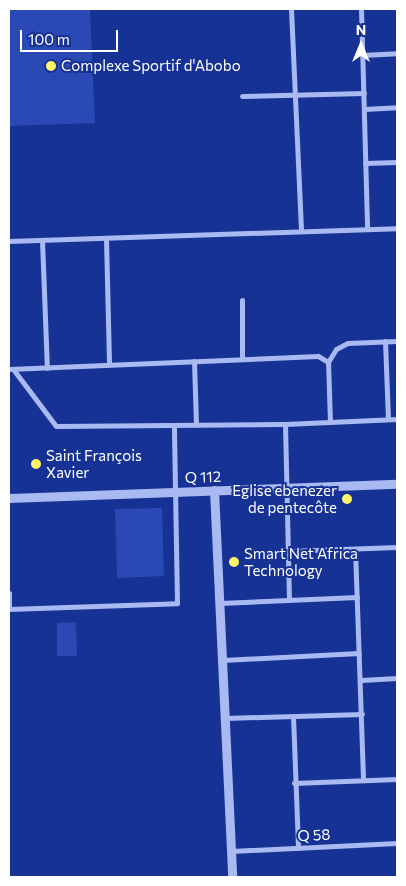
<!DOCTYPE html>
<meta charset="utf-8">
<style>
body{margin:0}
#map{position:relative;width:406px;height:886px;overflow:hidden;background:#173295;font-family:Commissioner,sans-serif}
div>[style]{position:absolute}
[style*='--x']{left:calc(var(--x)*1px);top:calc(var(--y)*1px);width:calc(var(--w)*1px);rotate:calc(var(--a)*1deg)}
.green>*{inset:0;background:#2b49b4}
.minor>*{height:5px;margin:-2.5px;padding:0 2.5px;transform-origin:2.5px;border-radius:2.5px;background:#a9b9f1}
.tertiary>*{height:9px;margin:-4.5px;padding:0 4.5px;transform-origin:4.5px;border-radius:4.5px;background:#a9b9f1}
.dots>*{width:14px;height:14px;translate:-50% -50%;box-sizing:border-box;border:2px solid #173295;border-radius:50%}
span{translate:-50% -50%;white-space:nowrap;text-align:center;line-height:1.15;-webkit-text-stroke:4px #173295;paint-order:stroke}
.poi-label{font-size:15px;color:#fff}
.left{translate:0 -50%;text-align:left}
.right{translate:-100% -50%;text-align:right}
.street-label{font-size:15px;color:#fff}
.frame{position:absolute;inset:0;border:10px solid #fff;pointer-events:none}
.north{position:absolute;left:336px;top:20px;width:50px;height:50px;-webkit-text-stroke:4px #173295;paint-order:stroke;rotate:0deg;font-size:14px;font-weight:700;line-height:20px;text-align:center;color:#fff}
.north::after{content:'';display:block;margin:auto;width:18px;height:22px;background:#fff;clip-path:polygon(50% 0,100% 100%,50% 72%,0 100%)}
.scale{position:absolute;left:20px;top:30px;width:98px;height:22px;box-sizing:border-box;border:2px solid #fff;border-top:0;padding-left:6px;font-size:15px;line-height:18px;white-space:nowrap;color:#fff;-webkit-text-stroke:4px #173295;paint-order:stroke}
</style>
<div id="map">
<div class="green">
<i style="clip-path:polygon(9px 9px,90px 9px,95px 123px,9px 126px)"></i>
<i style="clip-path:polygon(162px 508px,164px 576px,117px 578px,115px 509px)"></i>
<i style="clip-path:polygon(76px 622px,77px 656px,57px 656px,57px 623px)"></i>
</div>
<div class="minor">
<i style="--x:291;--y:9;--w:222;--a:87.4"></i>
<i style="--x:361;--y:9;--w:219;--a:88.4"></i>
<i style="--x:362;--y:55;--w:35;--a:-3"></i>
<i style="--x:242;--y:96;--w:122;--a:-1.4"></i>
<i style="--x:364;--y:109;--w:33;--a:-3"></i>
<i style="--x:365;--y:163;--w:32;--a:-2"></i>
<i style="--x:106;--y:239;--w:125;--a:88.6"></i>
<i style="--x:42;--y:240;--w:128;--a:87.8"></i>
<i style="--x:9;--y:241;--w:388;--a:-1.9"></i>
<i style="--x:242;--y:300;--w:59;--a:90"></i>
<i style="--x:385;--y:341;--w:78;--a:87.8"></i>
<i style="--x:194;--y:361;--w:63;--a:88.2"></i>
<i style="--x:9;--y:369;--w:309;--a:-2.4"></i>
<i style="--x:318;--y:356;--w:12;--a:31"></i>
<i style="--x:13;--y:369;--w:71;--a:53"></i>
<i style="--x:56;--y:426;--w:229;--a:-0.5"></i>
<i style="--x:285;--y:424;--w:112;--a:-2.6"></i>
<i style="--x:330;--y:422;--w:60;--a:-91.9"></i>
<i style="--x:328;--y:362;--w:15;--a:-58"></i>
<i style="--x:336;--y:349;--w:13;--a:-27"></i>
<i style="--x:348;--y:343;--w:49;--a:-2.3"></i>
<i style="--x:285;--y:424;--w:176;--a:88.7"></i>
<i style="--x:355;--y:549;--w:231;--a:88"></i>
<i style="--x:287;--y:551;--w:110;--a:-2.1"></i>
<i style="--x:9;--y:593;--w:16;--a:90"></i>
<i style="--x:220;--y:603;--w:137;--a:-2.5"></i>
<i style="--x:9;--y:609;--w:168;--a:-2"></i>
<i style="--x:177;--y:603;--w:178;--a:-91"></i>
<i style="--x:223;--y:660;--w:136;--a:-2.9"></i>
<i style="--x:361;--y:680;--w:36;--a:-3"></i>
<i style="--x:293;--y:716;--w:132;--a:87.8"></i>
<i style="--x:225;--y:718;--w:137;--a:-1.7"></i>
<i style="--x:294;--y:783;--w:103;--a:-2.2"></i>
<i style="--x:231;--y:851;--w:166;--a:-2.8"></i>
</div>
<div class="tertiary">
<i style="--x:214;--y:490;--w:387;--a:87.3"></i>
<i style="--x:9;--y:498;--w:388;--a:-2.1"></i>
</div>
<div class="dots">
<i style="left:51px;top:66px;background:#fff669"></i>
<i style="left:36px;top:464px;background:#fff669"></i>
<i style="left:347px;top:499px;background:#fff669"></i>
<i style="left:234px;top:562px;background:#fff669"></i>
</div>
<div class="poi-label">
<span class="left" style="left:61px;top:66px">Complexe Sportif d'Abobo</span>
<span class="left" style="left:46px;top:464px">Saint François<br>Xavier</span>
<span class="right" style="left:337px;top:499px">Eglise ebenezer<br>de pentecôte</span>
<span class="left" style="left:244px;top:562px">Smart Net Africa<br>Technology</span>
</div>
<div class="street-label">
<span style="left:203px;top:477px;rotate:-2deg">Q 112</span>
<span style="left:314px;top:835px;rotate:-3deg">Q 58</span>
</div>
<div class="frame"></div>
<div class="north">N</div>
<div class="scale">100 m</div>
</div>
